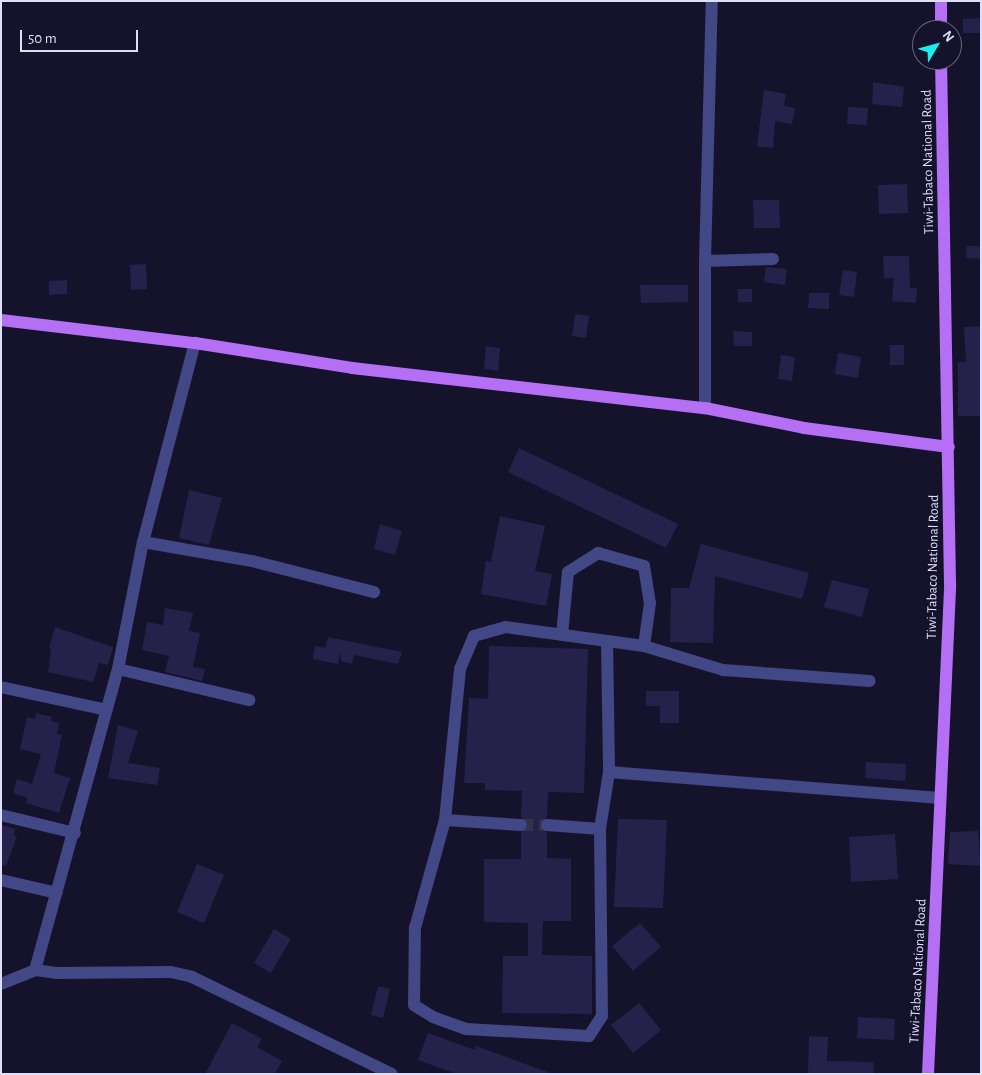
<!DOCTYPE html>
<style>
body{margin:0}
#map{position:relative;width:982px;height:1075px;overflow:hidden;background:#15132b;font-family:"Alegreya Sans",sans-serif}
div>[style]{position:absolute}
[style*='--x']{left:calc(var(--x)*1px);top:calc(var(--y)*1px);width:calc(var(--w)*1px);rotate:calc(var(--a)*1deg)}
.building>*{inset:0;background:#25214a}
.minor-tunnel>*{height:12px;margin-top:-6px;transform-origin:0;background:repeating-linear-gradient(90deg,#33324a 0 12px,transparent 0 18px)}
.minor>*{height:12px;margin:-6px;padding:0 6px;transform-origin:6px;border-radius:6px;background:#424786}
.major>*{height:12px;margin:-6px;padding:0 6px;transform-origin:6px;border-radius:6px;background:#b46ff4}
span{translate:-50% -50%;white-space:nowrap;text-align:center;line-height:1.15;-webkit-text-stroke:4.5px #15132b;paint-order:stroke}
.street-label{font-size:14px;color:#dfdffd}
.frame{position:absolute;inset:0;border:2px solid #dfdffd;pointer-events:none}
.north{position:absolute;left:912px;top:20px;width:50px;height:50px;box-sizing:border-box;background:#15132b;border:1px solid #66657f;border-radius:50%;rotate:53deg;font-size:14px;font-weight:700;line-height:20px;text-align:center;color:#dfdffd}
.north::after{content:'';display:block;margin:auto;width:18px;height:22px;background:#1aedeb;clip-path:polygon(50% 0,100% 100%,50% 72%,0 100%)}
.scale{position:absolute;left:20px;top:30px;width:118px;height:22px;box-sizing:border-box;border:2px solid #dfdffd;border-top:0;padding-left:6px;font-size:15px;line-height:18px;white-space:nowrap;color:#dfdffd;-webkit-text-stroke:4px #15132b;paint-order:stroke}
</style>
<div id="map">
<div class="building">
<i style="clip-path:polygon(981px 18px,981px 33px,963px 33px,963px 19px)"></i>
<i style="clip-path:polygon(873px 82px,904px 87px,902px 107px,872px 104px)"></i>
<i style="clip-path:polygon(764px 90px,786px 94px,784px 106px,795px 108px,792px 124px,775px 121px,773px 148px,757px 146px)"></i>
<i style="clip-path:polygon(848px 107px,868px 108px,867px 125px,847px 124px)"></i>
<i style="clip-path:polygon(907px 184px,908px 213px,879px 214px,878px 185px)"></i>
<i style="clip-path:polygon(753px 200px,779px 200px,780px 228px,754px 228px)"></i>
<i style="clip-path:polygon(967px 246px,981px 246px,981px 259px,966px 258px)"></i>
<i style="clip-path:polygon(883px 256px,909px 256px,910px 288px,917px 288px,916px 303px,892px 301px,894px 278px,884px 278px)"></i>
<i style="clip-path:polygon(146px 264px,147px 289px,131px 290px,130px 265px)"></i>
<i style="clip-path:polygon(766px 267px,787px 269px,785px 285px,764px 282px)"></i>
<i style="clip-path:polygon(843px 270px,857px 272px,854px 297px,839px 295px)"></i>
<i style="clip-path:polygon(67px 280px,67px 294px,49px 295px,49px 281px)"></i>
<i style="clip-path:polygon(640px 285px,688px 285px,688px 302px,641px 303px)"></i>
<i style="clip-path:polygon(738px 289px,752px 289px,752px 302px,738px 302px)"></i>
<i style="clip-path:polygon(809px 293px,829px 293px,829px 309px,808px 308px)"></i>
<i style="clip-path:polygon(575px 314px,589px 316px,586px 338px,572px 336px)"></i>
<i style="clip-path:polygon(981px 326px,981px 416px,958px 416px,958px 362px,966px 362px,964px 327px)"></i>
<i style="clip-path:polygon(733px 331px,752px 332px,752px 346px,734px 346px)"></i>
<i style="clip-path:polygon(890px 345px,904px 345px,904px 365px,890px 365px)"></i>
<i style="clip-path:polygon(486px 346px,500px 348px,498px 371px,484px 369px)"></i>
<i style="clip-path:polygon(838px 353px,861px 357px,858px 378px,835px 374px)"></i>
<i style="clip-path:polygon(781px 355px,795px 357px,792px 381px,778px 379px)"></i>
<i style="clip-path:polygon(519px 448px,678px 524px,666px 548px,508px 472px)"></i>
<i style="clip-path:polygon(189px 490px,222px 498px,209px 545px,179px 538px)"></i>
<i style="clip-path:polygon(500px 516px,545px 526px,535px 571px,552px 574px,546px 606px,481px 594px,486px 561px,491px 562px)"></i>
<i style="clip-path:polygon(380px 524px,402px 531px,395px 555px,374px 549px)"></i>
<i style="clip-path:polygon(701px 544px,809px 573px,802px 599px,715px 576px,713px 643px,670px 642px,671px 588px,689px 588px)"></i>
<i style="clip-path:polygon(832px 580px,869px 589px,862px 617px,824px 607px)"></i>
<i style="clip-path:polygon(165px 608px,193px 613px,189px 631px,200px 633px,193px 667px,205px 669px,202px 681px,165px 672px,169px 656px,142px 650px,147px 622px,163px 625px)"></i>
<i style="clip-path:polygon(55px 627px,113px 647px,108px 665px,99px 663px,93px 682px,48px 672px,51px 649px,49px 648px)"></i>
<i style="clip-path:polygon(328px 637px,402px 652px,398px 664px,354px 655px,352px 664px,341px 661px,340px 651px,338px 664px,313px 659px,315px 646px,325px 648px)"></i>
<i style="clip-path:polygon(489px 646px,588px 649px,584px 793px,548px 792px,547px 817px,539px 825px,547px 833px,547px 858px,571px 859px,571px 921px,543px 921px,542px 955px,592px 956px,592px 1014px,502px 1013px,503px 956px,528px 956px,528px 923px,484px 922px,484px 859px,521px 859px,521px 833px,529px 825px,521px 817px,522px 791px,485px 790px,485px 783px,464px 783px,469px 698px,488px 699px)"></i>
<i style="clip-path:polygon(646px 691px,679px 691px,679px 723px,660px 723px,660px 706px,646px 706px)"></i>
<i style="clip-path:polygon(36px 713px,52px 717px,51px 721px,59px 723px,57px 734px,62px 735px,54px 773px,70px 778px,59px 813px,26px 803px,28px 798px,13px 793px,17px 779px,32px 784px,41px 754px,20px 749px,27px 717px,35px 719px)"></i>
<i style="clip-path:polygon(118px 725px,138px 731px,128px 763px,160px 768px,157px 785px,108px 778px)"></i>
<i style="clip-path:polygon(866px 762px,906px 764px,905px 781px,865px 778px)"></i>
<i style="clip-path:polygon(618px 819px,667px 820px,663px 908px,614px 907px)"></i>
<i style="clip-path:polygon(1px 825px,15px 829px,14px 835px,17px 836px,6px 866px,1px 865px)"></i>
<i style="clip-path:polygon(978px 831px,981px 866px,948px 864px,950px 832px)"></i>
<i style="clip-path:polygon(895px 834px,898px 879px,851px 882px,849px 837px)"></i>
<i style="clip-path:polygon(197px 864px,224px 875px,204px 923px,177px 912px)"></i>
<i style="clip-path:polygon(640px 923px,661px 947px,633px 971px,612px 946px)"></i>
<i style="clip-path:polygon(274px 929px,291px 939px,271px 973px,254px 963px)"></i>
<i style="clip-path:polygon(378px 986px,390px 989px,383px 1018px,371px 1015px)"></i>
<i style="clip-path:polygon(639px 1003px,661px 1030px,633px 1053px,611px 1025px)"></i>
<i style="clip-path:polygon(858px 1017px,895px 1019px,894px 1040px,857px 1038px)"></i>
<i style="clip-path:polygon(232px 1023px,262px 1039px,257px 1047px,282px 1061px,275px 1074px,205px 1074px)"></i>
<i style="clip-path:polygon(428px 1033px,475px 1050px,476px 1046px,553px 1074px,457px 1074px,418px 1060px)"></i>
<i style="clip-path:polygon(809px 1036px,828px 1037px,827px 1061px,873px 1062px,874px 1074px,808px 1074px)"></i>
</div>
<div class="minor-tunnel">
<i style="--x:521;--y:825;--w:26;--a:0"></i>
</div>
<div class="minor">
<i style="--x:705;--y:261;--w:68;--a:-1.7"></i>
<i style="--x:705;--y:408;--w:147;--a:-90"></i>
<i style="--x:705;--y:261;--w:260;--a:-88.5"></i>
<i style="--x:143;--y:542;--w:111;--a:9.9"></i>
<i style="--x:252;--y:561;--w:126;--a:14.3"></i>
<i style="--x:562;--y:635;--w:63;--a:-84.6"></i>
<i style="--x:568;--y:572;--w:36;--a:-32"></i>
<i style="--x:598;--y:553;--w:48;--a:15.8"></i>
<i style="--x:644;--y:566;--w:37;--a:81"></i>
<i style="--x:650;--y:603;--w:43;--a:97.9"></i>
<i style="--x:607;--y:641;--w:131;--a:89.1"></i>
<i style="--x:609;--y:772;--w:332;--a:4.5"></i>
<i style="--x:118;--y:669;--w:135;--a:13.3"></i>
<i style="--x:1;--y:687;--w:108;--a:12.2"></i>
<i style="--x:609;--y:772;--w:58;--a:99"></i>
<i style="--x:600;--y:829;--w:187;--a:89.4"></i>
<i style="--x:602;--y:1016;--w:24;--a:123"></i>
<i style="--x:589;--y:1036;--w:123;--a:-176.7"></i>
<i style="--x:466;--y:1029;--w:35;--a:-160"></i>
<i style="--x:433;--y:1017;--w:22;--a:-148"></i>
<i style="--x:414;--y:1005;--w:77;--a:-89.3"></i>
<i style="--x:415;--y:928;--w:112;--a:-74.5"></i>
<i style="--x:445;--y:820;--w:152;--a:-84.3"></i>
<i style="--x:460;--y:669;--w:36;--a:-67"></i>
<i style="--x:474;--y:636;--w:32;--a:-16"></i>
<i style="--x:505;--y:627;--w:140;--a:7.8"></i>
<i style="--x:644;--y:646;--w:83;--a:16.9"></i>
<i style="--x:723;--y:670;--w:147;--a:4.3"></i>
<i style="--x:1;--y:815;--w:76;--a:13.7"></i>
<i style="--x:445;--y:820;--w:76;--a:3.8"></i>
<i style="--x:547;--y:825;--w:53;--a:4.3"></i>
<i style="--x:1;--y:880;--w:57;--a:13.1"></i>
<i style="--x:35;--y:970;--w:312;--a:-74.6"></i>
<i style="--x:118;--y:669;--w:129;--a:-78.9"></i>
<i style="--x:143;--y:542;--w:206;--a:-75.4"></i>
<i style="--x:1;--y:984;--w:37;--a:-22"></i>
<i style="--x:35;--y:970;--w:21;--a:8"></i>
<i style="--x:56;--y:973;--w:115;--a:-0.5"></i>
<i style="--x:171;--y:972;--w:22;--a:13"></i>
<i style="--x:192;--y:977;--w:222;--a:25.9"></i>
</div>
<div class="major">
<i style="--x:941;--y:1;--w:29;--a:90"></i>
<i style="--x:1;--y:320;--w:195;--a:6.8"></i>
<i style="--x:195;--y:343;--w:159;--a:9"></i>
<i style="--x:352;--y:368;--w:355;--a:6.5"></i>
<i style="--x:705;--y:408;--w:101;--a:11.4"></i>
<i style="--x:804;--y:428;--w:146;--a:7.5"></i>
<i style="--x:928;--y:1074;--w:490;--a:-87.4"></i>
<i style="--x:950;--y:584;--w:524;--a:-90.98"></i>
</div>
<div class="street-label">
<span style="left:928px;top:162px;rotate:-91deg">Tiwi-Tabaco National Road</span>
<span style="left:933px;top:567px;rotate:-89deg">Tiwi-Tabaco National Road</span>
<span style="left:918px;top:971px;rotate:-87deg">Tiwi-Tabaco National Road</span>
</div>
<div class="frame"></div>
<div class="north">N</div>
<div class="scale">50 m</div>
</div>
